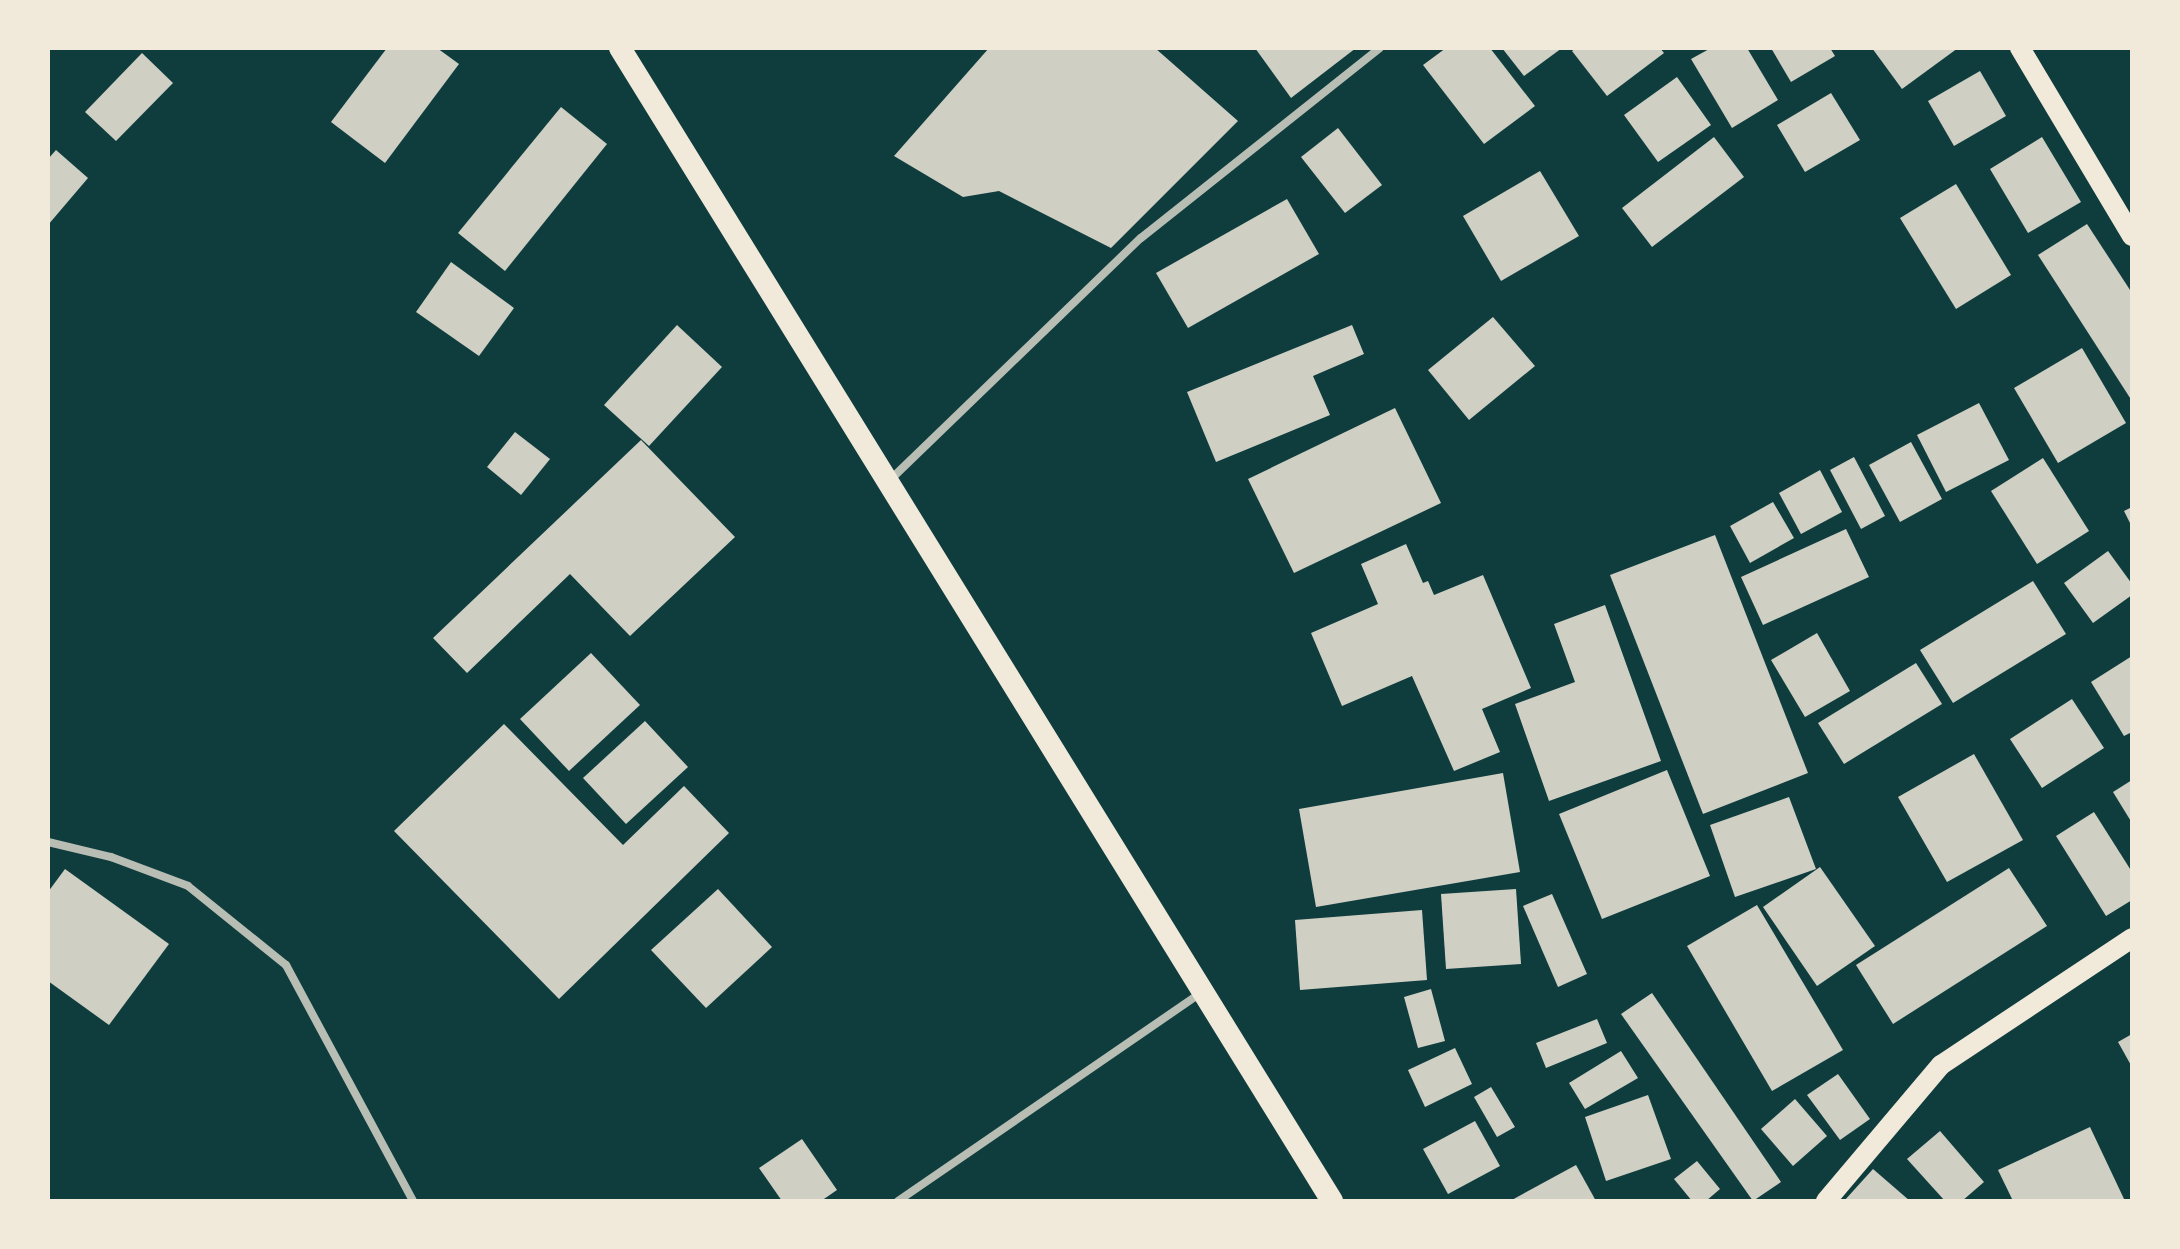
<!DOCTYPE html>
<style>
body{margin:0}
#map{position:relative;width:2180px;height:1249px;overflow:hidden;background:#0f3d3e;font-family:"Sofia Sans Condensed",sans-serif}
div>[style]{position:absolute}
[style*='--x']{left:calc(var(--x)*1px);top:calc(var(--y)*1px);width:calc(var(--w)*1px);rotate:calc(var(--a)*1deg)}
.building>*{inset:0;background:#cfcfc3}
.minor>*{height:8px;margin:-4px;padding:0 4px;transform-origin:4px;border-radius:4px;background:#b8beb3}
.primary>*{height:20px;margin:-10px;padding:0 10px;transform-origin:10px;border-radius:10px;background:#f1e9da}
.trunk>*{height:22px;margin:-11px;padding:0 11px;transform-origin:11px;border-radius:11px;background:#f1e9da}
span{translate:-50% -50%;white-space:nowrap;text-align:center;line-height:1.15;-webkit-text-stroke:7px #f1e9da;paint-order:stroke}
.frame{position:absolute;inset:0;border:50px solid #f1e9da;pointer-events:none}
</style>
<div id="map">
<div class="building">
<i style="clip-path:polygon(387px 48px,437px 48px,459px 64px,385px 163px,331px 122px)"></i>
<i style="clip-path:polygon(989px 48px,1155px 48px,1238px 121px,1111px 248px,999px 191px,963px 197px,894px 156px)"></i>
<i style="clip-path:polygon(1255px 48px,1356px 48px,1291px 98px)"></i>
<i style="clip-path:polygon(1446px 48px,1490px 48px,1535px 106px,1484px 144px,1423px 65px)"></i>
<i style="clip-path:polygon(1502px 48px,1562px 48px,1524px 76px)"></i>
<i style="clip-path:polygon(1576px 48px,1660px 48px,1664px 53px,1607px 96px,1572px 51px)"></i>
<i style="clip-path:polygon(1711px 48px,1747px 48px,1778px 100px,1732px 128px,1691px 59px)"></i>
<i style="clip-path:polygon(1771px 48px,1830px 48px,1835px 56px,1791px 82px)"></i>
<i style="clip-path:polygon(1872px 48px,1958px 48px,1902px 89px)"></i>
<i style="clip-path:polygon(142px 53px,173px 83px,116px 141px,85px 112px)"></i>
<i style="clip-path:polygon(1980px 71px,2006px 116px,1954px 146px,1928px 101px)"></i>
<i style="clip-path:polygon(1677px 77px,1711px 125px,1658px 162px,1624px 115px)"></i>
<i style="clip-path:polygon(1831px 93px,1860px 140px,1805px 172px,1777px 125px)"></i>
<i style="clip-path:polygon(561px 107px,607px 144px,505px 271px,458px 233px)"></i>
<i style="clip-path:polygon(1338px 128px,1382px 185px,1345px 213px,1301px 157px)"></i>
<i style="clip-path:polygon(1714px 137px,1744px 177px,1652px 247px,1622px 208px)"></i>
<i style="clip-path:polygon(2042px 137px,2081px 202px,2028px 233px,1990px 169px)"></i>
<i style="clip-path:polygon(56px 150px,88px 178px,48px 225px,48px 159px)"></i>
<i style="clip-path:polygon(1540px 171px,1579px 236px,1501px 281px,1463px 216px)"></i>
<i style="clip-path:polygon(1956px 184px,2011px 275px,1956px 309px,1900px 218px)"></i>
<i style="clip-path:polygon(1287px 199px,1319px 254px,1188px 328px,1156px 273px)"></i>
<i style="clip-path:polygon(2087px 224px,2132px 293px,2132px 401px,2038px 255px)"></i>
<i style="clip-path:polygon(451px 262px,514px 308px,479px 356px,416px 312px)"></i>
<i style="clip-path:polygon(1493px 317px,1535px 366px,1469px 420px,1428px 370px)"></i>
<i style="clip-path:polygon(677px 325px,722px 367px,649px 446px,604px 405px)"></i>
<i style="clip-path:polygon(1352px 325px,1364px 354px,1313px 376px,1330px 415px,1216px 462px,1187px 392px)"></i>
<i style="clip-path:polygon(2082px 348px,2126px 423px,2058px 463px,2014px 388px)"></i>
<i style="clip-path:polygon(1979px 403px,2009px 460px,1946px 492px,1917px 435px)"></i>
<i style="clip-path:polygon(1395px 408px,1441px 503px,1294px 573px,1248px 479px)"></i>
<i style="clip-path:polygon(515px 432px,550px 459px,521px 495px,487px 467px)"></i>
<i style="clip-path:polygon(641px 440px,735px 537px,630px 636px,570px 574px,467px 673px,433px 638px)"></i>
<i style="clip-path:polygon(1911px 442px,1942px 499px,1900px 522px,1869px 465px)"></i>
<i style="clip-path:polygon(1854px 457px,1885px 516px,1861px 529px,1830px 470px)"></i>
<i style="clip-path:polygon(2043px 458px,2089px 531px,2037px 564px,1991px 491px)"></i>
<i style="clip-path:polygon(1820px 470px,1842px 512px,1801px 534px,1779px 493px)"></i>
<i style="clip-path:polygon(1773px 502px,1794px 538px,1750px 563px,1730px 526px)"></i>
<i style="clip-path:polygon(2132px 507px,2132px 527px,2124px 511px)"></i>
<i style="clip-path:polygon(1846px 529px,1869px 577px,1763px 625px,1741px 577px)"></i>
<i style="clip-path:polygon(1715px 535px,1808px 773px,1703px 814px,1610px 575px)"></i>
<i style="clip-path:polygon(1406px 544px,1423px 583px,1428px 581px,1434px 595px,1483px 575px,1531px 688px,1482px 709px,1500px 752px,1454px 771px,1412px 676px,1342px 706px,1311px 633px,1378px 604px,1361px 564px)"></i>
<i style="clip-path:polygon(2108px 551px,2132px 584px,2132px 595px,2093px 623px,2064px 583px)"></i>
<i style="clip-path:polygon(2033px 581px,2066px 634px,1953px 703px,1920px 650px)"></i>
<i style="clip-path:polygon(1605px 605px,1661px 761px,1549px 801px,1515px 704px,1575px 682px,1554px 624px)"></i>
<i style="clip-path:polygon(1817px 633px,1850px 691px,1805px 717px,1771px 660px)"></i>
<i style="clip-path:polygon(591px 653px,640px 705px,569px 771px,520px 719px)"></i>
<i style="clip-path:polygon(2132px 656px,2132px 732px,2124px 736px,2091px 682px)"></i>
<i style="clip-path:polygon(1916px 663px,1942px 704px,1844px 764px,1818px 723px)"></i>
<i style="clip-path:polygon(2072px 699px,2104px 748px,2042px 788px,2010px 739px)"></i>
<i style="clip-path:polygon(645px 721px,688px 767px,626px 824px,583px 778px)"></i>
<i style="clip-path:polygon(504px 724px,623px 845px,684px 786px,729px 833px,559px 999px,394px 831px)"></i>
<i style="clip-path:polygon(1974px 754px,2023px 840px,1947px 882px,1898px 797px)"></i>
<i style="clip-path:polygon(1667px 770px,1710px 876px,1602px 919px,1559px 814px)"></i>
<i style="clip-path:polygon(1503px 773px,1520px 872px,1316px 907px,1299px 809px)"></i>
<i style="clip-path:polygon(2132px 780px,2132px 823px,2113px 792px)"></i>
<i style="clip-path:polygon(1789px 797px,1816px 869px,1735px 897px,1710px 825px)"></i>
<i style="clip-path:polygon(2094px 812px,2132px 872px,2132px 900px,2106px 916px,2056px 836px)"></i>
<i style="clip-path:polygon(1820px 867px,1875px 946px,1817px 986px,1763px 907px)"></i>
<i style="clip-path:polygon(2009px 868px,2047px 926px,1893px 1024px,1856px 965px)"></i>
<i style="clip-path:polygon(65px 869px,169px 944px,109px 1025px,48px 981px,48px 892px)"></i>
<i style="clip-path:polygon(718px 889px,772px 947px,706px 1008px,651px 950px)"></i>
<i style="clip-path:polygon(1516px 889px,1521px 964px,1446px 969px,1441px 894px)"></i>
<i style="clip-path:polygon(1552px 894px,1587px 974px,1558px 987px,1523px 906px)"></i>
<i style="clip-path:polygon(1757px 905px,1843px 1050px,1772px 1091px,1687px 946px)"></i>
<i style="clip-path:polygon(1422px 910px,1427px 980px,1300px 990px,1295px 920px)"></i>
<i style="clip-path:polygon(1431px 989px,1445px 1041px,1418px 1048px,1404px 997px)"></i>
<i style="clip-path:polygon(1652px 993px,1781px 1182px,1753px 1201px,1621px 1014px)"></i>
<i style="clip-path:polygon(1597px 1019px,1607px 1043px,1546px 1068px,1536px 1043px)"></i>
<i style="clip-path:polygon(2132px 1034px,2132px 1067px,2118px 1042px)"></i>
<i style="clip-path:polygon(1455px 1048px,1472px 1084px,1425px 1107px,1408px 1070px)"></i>
<i style="clip-path:polygon(1621px 1051px,1638px 1078px,1585px 1109px,1569px 1083px)"></i>
<i style="clip-path:polygon(1838px 1074px,1870px 1119px,1840px 1140px,1807px 1095px)"></i>
<i style="clip-path:polygon(1491px 1087px,1515px 1127px,1497px 1137px,1474px 1097px)"></i>
<i style="clip-path:polygon(1648px 1095px,1671px 1159px,1606px 1181px,1585px 1117px)"></i>
<i style="clip-path:polygon(1795px 1099px,1827px 1136px,1793px 1166px,1761px 1129px)"></i>
<i style="clip-path:polygon(1475px 1121px,1500px 1166px,1448px 1194px,1423px 1149px)"></i>
<i style="clip-path:polygon(2090px 1127px,2125px 1201px,2013px 1201px,1998px 1170px)"></i>
<i style="clip-path:polygon(1940px 1131px,1984px 1182px,1962px 1201px,1945px 1201px,1907px 1159px)"></i>
<i style="clip-path:polygon(802px 1139px,837px 1190px,821px 1201px,782px 1201px,759px 1168px)"></i>
<i style="clip-path:polygon(1697px 1161px,1720px 1189px,1706px 1201px,1692px 1201px,1674px 1179px)"></i>
<i style="clip-path:polygon(1576px 1165px,1596px 1201px,1510px 1201px)"></i>
<i style="clip-path:polygon(1873px 1169px,1910px 1201px,1844px 1201px)"></i>
</div>
<div class="minor">
<i style="--x:889;--y:481;--w:350;--a:-44"></i>
<i style="--x:1141;--y:238;--w:305;--a:-38.5"></i>
<i style="--x:48;--y:842;--w:65;--a:13.4"></i>
<i style="--x:111;--y:857;--w:82;--a:20.6"></i>
<i style="--x:188;--y:886;--w:126;--a:38.9"></i>
<i style="--x:286;--y:965;--w:268;--a:61.7"></i>
<i style="--x:898;--y:1201;--w:369;--a:-34.5"></i>
</div>
<div class="primary">
<i style="--x:2020;--y:48;--w:219;--a:59.2"></i>
<i style="--x:1826;--y:1201;--w:178;--a:-49.8"></i>
<i style="--x:1941;--y:1065;--w:229;--a:-33.6"></i>
</div>
<div class="trunk">
<i style="--x:620;--y:48;--w:1355;--a:58.3"></i>
</div>
<div class="frame"></div>
</div>
